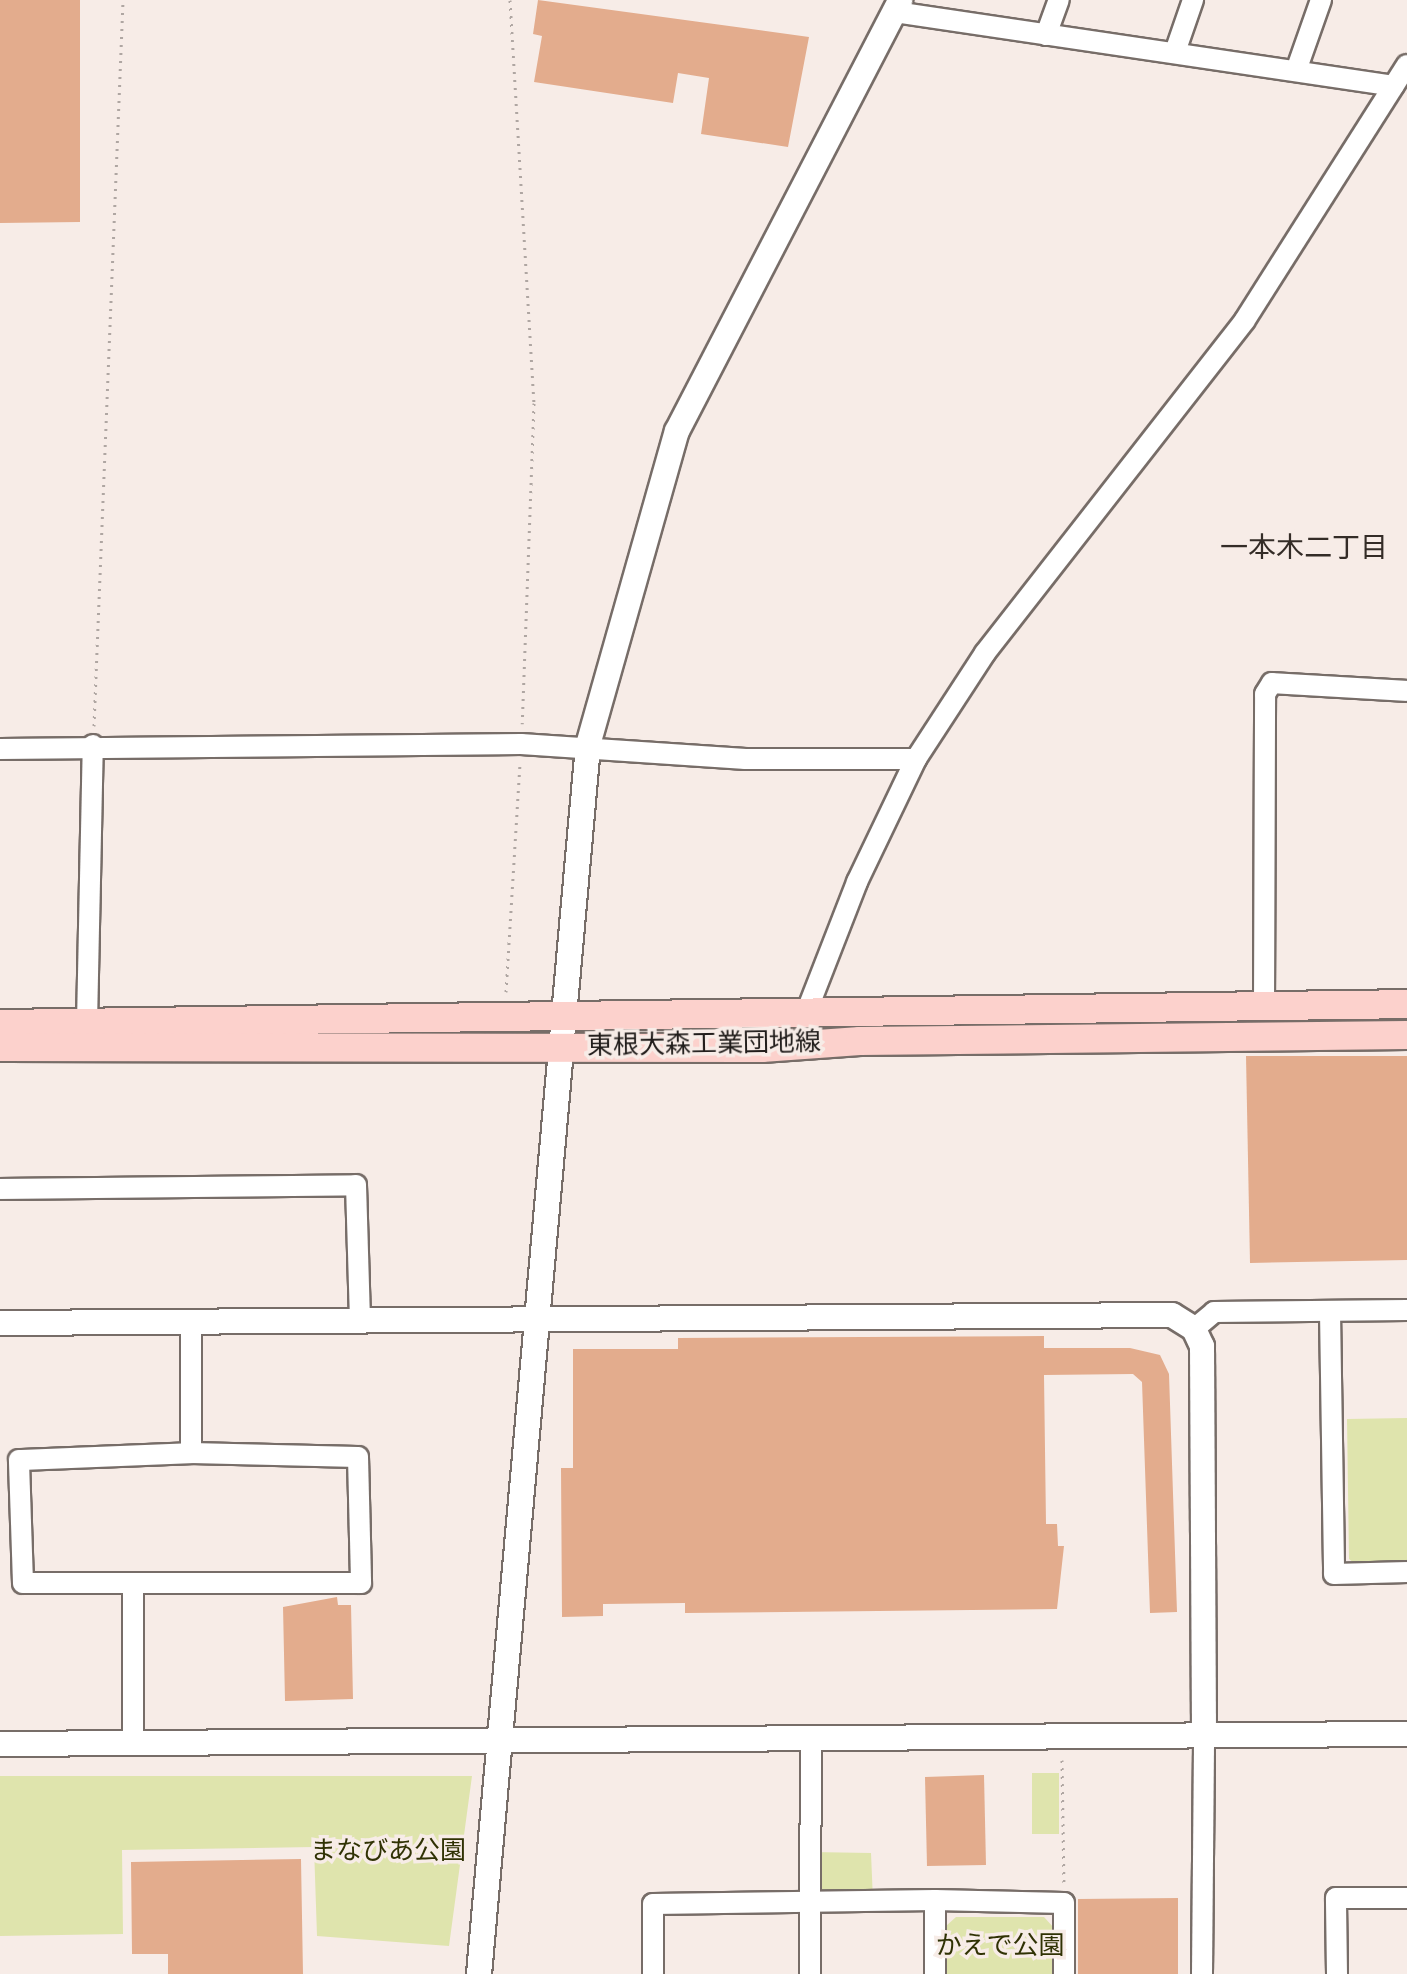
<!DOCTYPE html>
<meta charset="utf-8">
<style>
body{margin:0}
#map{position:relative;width:1407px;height:1974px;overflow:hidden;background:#f7ece7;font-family:"Space Grotesk","Noto Sans JP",sans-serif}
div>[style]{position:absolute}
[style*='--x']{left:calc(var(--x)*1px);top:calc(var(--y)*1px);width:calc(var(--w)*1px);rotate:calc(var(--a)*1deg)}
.green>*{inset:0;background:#dfe4ad}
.building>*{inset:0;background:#e3ac8d}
.path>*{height:3px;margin-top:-1.5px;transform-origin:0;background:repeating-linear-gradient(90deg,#afa6a2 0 2px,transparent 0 8px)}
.roads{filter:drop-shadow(2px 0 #776d68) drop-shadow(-2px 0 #776d68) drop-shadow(0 2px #776d68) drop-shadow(0 -2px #776d68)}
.minor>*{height:20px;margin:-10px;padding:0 10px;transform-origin:10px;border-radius:10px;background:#fff}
.tertiary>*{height:24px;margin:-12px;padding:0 12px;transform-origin:12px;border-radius:12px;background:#fff}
.secondary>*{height:28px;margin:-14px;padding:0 14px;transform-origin:14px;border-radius:14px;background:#fcd1cc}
span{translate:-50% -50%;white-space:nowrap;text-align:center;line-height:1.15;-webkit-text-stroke:7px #f7ece7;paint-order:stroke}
.street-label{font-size:26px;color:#211d1b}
.park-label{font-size:26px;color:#303204}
.neighbourhood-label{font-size:28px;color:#342c27}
</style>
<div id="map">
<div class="green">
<i style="clip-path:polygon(1407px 1418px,1407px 1567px,1360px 1568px,1349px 1559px,1347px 1419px)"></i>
<i style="clip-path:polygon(1032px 1773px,1059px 1773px,1059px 1834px,1032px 1834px)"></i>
<i style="clip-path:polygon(0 1776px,472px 1776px,449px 1946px,317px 1936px,314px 1847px,122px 1850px,123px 1934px,0 1936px)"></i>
<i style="clip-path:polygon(811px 1852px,871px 1853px,873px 1901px,811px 1902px)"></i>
<i style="clip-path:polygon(956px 1917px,1044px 1917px,1054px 1928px,1054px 1974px,946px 1974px,946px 1926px)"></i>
</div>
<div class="building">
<i style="clip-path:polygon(0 0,80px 0,80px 222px,0 223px)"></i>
<i style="clip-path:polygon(538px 0,809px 37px,788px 147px,701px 134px,709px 78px,678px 73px,673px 103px,534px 82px,542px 36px,533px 34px)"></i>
<i style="clip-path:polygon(1246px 1056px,1407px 1056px,1407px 1260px,1250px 1263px)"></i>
<i style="clip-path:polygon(1044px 1336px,1044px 1348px,1130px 1348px,1160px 1355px,1169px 1374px,1177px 1612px,1150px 1613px,1142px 1382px,1133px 1374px,1044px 1375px,1046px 1524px,1057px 1524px,1058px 1546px,1064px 1546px,1057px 1609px,685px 1613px,685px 1603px,603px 1604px,603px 1616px,562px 1617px,561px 1468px,573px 1468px,573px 1349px,678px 1349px,678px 1338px)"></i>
<i style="clip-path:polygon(337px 1597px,338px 1605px,351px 1605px,353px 1699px,285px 1701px,283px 1607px)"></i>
<i style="clip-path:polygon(984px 1775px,986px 1865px,927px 1866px,925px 1777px)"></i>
<i style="clip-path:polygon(301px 1859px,303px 1974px,168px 1974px,168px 1954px,132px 1954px,131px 1862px)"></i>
<i style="clip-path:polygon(1178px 1898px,1178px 1974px,1078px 1974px,1078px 1899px)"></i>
</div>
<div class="path">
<i style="--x:510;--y:0;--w:404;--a:86.6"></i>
<i style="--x:534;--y:403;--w:321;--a:92.1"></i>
<i style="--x:94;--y:726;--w:727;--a:-87.71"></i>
<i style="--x:506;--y:992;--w:228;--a:-86.5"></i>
<i style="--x:1062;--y:1760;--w:124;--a:89.1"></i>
</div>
<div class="roads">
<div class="minor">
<i style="--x:895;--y:12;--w:504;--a:8.44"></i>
<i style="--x:1046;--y:35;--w:37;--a:-70"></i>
<i style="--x:1175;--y:52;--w:55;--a:-70.9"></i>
<i style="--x:1297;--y:68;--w:72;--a:-70.6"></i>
<i style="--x:0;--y:749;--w:521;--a:-0.55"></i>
<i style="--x:521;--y:744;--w:225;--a:3.8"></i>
<i style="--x:745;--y:759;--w:171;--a:0"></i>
<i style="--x:1264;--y:1006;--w:312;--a:-89.8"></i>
<i style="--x:1265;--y:694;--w:13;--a:-58"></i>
<i style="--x:1272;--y:683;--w:135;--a:3.4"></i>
<i style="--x:806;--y:1013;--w:141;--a:-68.7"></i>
<i style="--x:857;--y:882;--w:136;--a:-64.4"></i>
<i style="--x:916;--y:759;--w:126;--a:-56.9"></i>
<i style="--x:985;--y:653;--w:422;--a:-52"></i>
<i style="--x:1245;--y:320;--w:302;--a:-57.6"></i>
<i style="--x:87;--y:1023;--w:278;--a:-88.8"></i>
<i style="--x:0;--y:1189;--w:356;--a:-0.6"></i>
<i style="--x:356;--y:1185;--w:132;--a:88.3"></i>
<i style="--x:1330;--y:1312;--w:262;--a:89.1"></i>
<i style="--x:1334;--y:1574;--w:73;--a:-1.6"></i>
<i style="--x:1194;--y:1329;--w:26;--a:-40"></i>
<i style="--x:1214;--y:1312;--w:193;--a:-0.6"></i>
<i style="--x:191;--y:1453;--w:167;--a:1.4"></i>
<i style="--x:358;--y:1457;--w:126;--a:88.6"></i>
<i style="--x:361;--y:1583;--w:338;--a:180"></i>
<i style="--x:23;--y:1583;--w:123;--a:-91.9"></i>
<i style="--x:19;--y:1460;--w:172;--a:-2.3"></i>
<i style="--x:191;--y:1453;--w:132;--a:-90"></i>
<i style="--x:133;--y:1588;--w:155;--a:90"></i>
<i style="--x:935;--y:1900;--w:74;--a:90"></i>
<i style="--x:653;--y:1974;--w:70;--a:-90"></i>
<i style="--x:653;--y:1904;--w:282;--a:-0.8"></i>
<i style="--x:935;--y:1900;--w:129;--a:1.3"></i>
<i style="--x:1064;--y:1903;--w:71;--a:90"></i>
<i style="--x:810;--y:1974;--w:233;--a:-89.8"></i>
<i style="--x:1202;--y:1974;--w:235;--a:-89.5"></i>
<i style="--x:1337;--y:1974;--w:76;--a:-90.8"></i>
<i style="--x:1336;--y:1898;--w:71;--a:0"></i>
</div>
<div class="tertiary">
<i style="--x:0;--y:1323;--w:1172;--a:-0.39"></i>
<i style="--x:1172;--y:1315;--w:26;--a:32"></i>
<i style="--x:1194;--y:1329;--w:19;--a:65"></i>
<i style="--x:1202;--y:1346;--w:393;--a:89.7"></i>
<i style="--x:0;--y:1744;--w:1407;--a:-0.41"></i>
<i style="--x:479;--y:1974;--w:1234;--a:-84.93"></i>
<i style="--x:588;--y:745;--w:326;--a:-74.2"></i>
<i style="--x:677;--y:431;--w:485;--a:-62.6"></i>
</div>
<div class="secondary">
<i style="--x:0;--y:1024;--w:1407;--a:-0.81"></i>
<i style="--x:0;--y:1047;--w:762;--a:0.08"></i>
<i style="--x:762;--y:1048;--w:98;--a:-4.1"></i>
<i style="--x:860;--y:1041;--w:547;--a:-0.63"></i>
</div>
</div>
<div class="street-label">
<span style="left:704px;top:1044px;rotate:-1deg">東根大森工業団地線</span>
</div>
<div class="park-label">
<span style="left:388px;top:1851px">まなびあ公園</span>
<span style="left:1000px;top:1946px">かえで公園</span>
</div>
<div class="neighbourhood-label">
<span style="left:1304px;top:547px">一本木二丁目</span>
</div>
</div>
